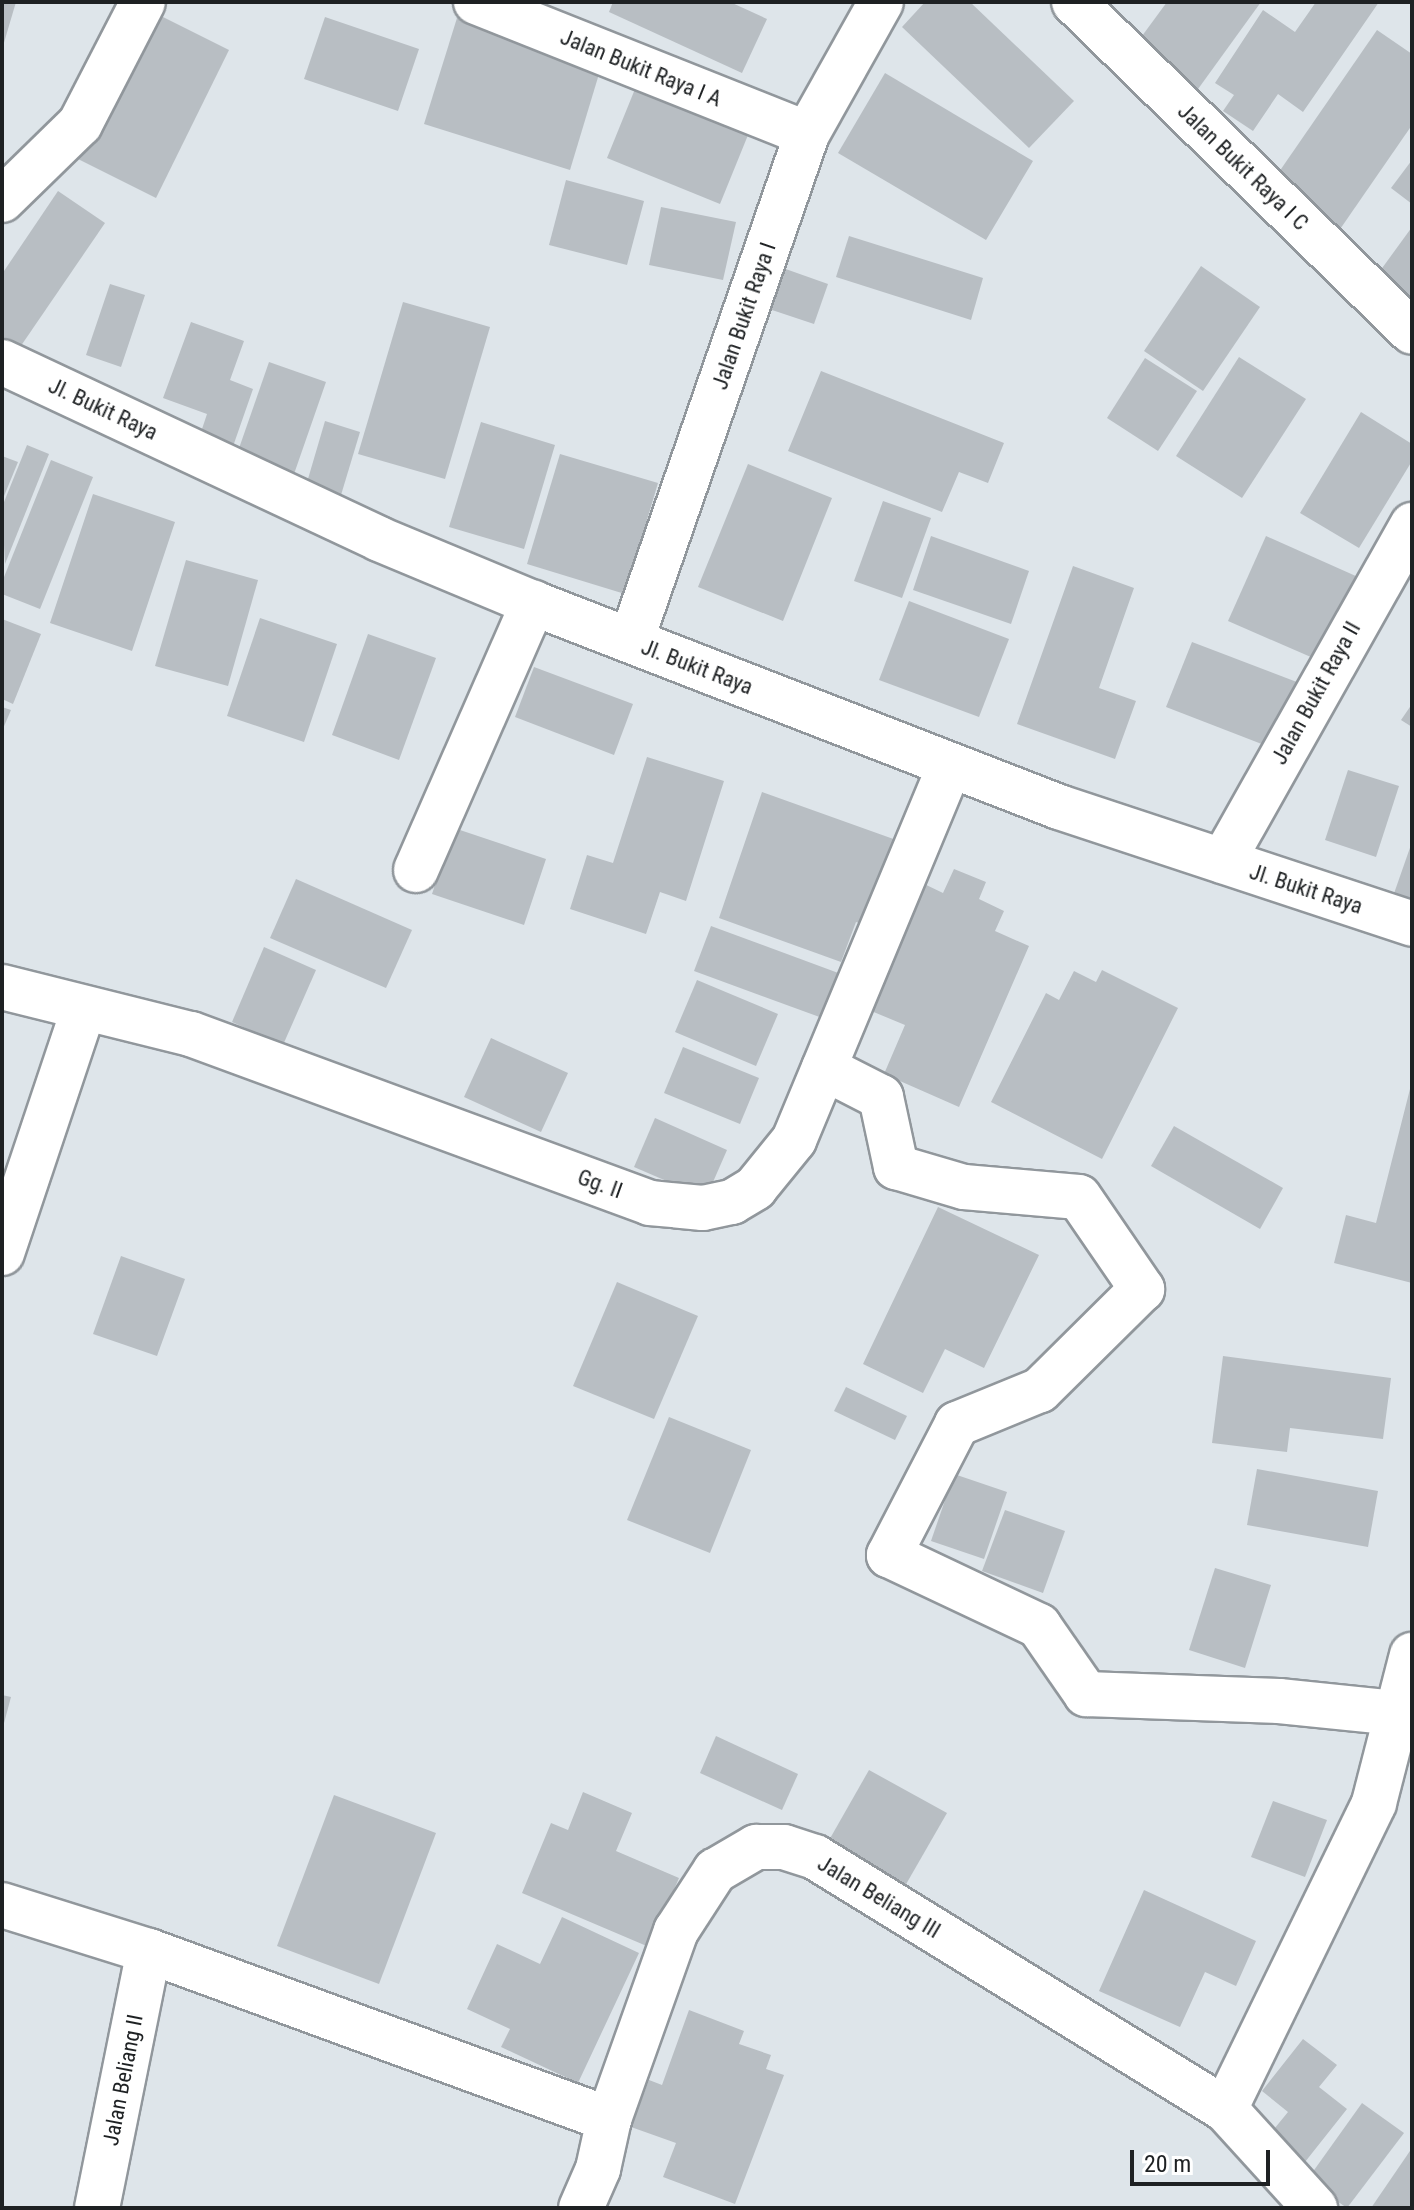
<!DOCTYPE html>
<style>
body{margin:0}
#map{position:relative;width:1414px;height:2210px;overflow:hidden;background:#dee5ea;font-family:"Roboto Condensed",sans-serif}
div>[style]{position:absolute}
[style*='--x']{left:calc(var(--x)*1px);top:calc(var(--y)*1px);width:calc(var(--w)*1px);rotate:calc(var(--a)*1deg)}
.building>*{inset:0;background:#b8bec3}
.roads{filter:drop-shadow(2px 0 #91979c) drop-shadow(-2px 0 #91979c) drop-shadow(0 2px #91979c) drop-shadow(0 -2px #91979c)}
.minor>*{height:44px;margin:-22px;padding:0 22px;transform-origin:22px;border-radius:22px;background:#fff}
span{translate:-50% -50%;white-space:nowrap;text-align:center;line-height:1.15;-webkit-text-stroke:6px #fff;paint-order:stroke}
.street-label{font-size:22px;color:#1e2123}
.frame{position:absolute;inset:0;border:4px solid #1e2123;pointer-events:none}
.scale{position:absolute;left:1130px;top:2150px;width:140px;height:36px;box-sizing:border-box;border:4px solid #1e2123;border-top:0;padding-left:10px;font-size:24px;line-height:28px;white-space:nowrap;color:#1e2123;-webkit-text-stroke:6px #fff;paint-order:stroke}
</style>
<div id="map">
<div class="building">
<i style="clip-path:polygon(2px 2px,16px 2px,3px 46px,2px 46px)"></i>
<i style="clip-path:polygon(613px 2px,730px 2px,767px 19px,742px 73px,609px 12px)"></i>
<i style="clip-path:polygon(925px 2px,970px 2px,1074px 101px,1029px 148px,902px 27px)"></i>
<i style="clip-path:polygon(1167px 2px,1261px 2px,1193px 96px,1131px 51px)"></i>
<i style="clip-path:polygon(1316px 2px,1379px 2px,1303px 112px,1278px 94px,1253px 131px,1223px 111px,1234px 95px,1215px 83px,1263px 10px,1295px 32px)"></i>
<i style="clip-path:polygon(149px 10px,229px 50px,156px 198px,76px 158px)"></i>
<i style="clip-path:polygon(325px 17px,419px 49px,398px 111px,304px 79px)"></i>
<i style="clip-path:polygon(457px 18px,602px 64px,570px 170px,424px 124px)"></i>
<i style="clip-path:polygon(1377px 30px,1412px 54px,1412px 125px,1336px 235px,1268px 188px)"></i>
<i style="clip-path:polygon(885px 73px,1033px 161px,986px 240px,838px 153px)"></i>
<i style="clip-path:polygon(635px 89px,748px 135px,720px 204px,607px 158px)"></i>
<i style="clip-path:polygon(1412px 160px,1412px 204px,1391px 188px)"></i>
<i style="clip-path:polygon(566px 180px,644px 201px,627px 265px,549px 245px)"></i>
<i style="clip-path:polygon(58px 191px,105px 223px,14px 356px,2px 348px,2px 274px)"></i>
<i style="clip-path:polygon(661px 207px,736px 222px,723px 280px,649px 265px)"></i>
<i style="clip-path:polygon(1412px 227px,1412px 302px,1372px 282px)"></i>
<i style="clip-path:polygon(849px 236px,983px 278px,971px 320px,836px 277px)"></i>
<i style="clip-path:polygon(1201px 266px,1260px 307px,1203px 391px,1144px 351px)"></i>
<i style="clip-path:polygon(780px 267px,828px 284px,814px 324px,766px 308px)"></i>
<i style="clip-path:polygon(110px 284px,145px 295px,121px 367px,86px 355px)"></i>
<i style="clip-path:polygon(403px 302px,490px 327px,445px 479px,358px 454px)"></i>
<i style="clip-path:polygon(191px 322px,244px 341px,230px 380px,253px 389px,230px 455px,197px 444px,207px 414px,163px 398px)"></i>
<i style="clip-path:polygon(1239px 357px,1306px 399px,1242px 498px,1176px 456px)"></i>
<i style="clip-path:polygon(1145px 358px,1197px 391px,1158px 451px,1107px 418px)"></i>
<i style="clip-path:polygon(269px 362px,326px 382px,294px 474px,237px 454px)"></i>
<i style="clip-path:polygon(821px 371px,1004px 443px,988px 483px,959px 472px,942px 512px,788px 451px)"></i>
<i style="clip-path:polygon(1361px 412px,1412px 444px,1412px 461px,1359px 548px,1300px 513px)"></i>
<i style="clip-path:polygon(325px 421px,360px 432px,338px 505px,303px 496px)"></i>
<i style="clip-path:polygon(481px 422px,555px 445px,524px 549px,449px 527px)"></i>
<i style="clip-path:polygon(27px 445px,49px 454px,5px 564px,2px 507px)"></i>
<i style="clip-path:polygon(560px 454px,658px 483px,625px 594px,527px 564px)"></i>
<i style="clip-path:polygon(2px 456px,18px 462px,2px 501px)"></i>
<i style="clip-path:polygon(51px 460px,93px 477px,40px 609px,2px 594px,2px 582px)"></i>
<i style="clip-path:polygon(748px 464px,832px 498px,783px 621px,698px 587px)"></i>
<i style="clip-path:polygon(93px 494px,175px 522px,132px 651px,50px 623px)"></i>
<i style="clip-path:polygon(883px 501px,931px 518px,902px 598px,854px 581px)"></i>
<i style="clip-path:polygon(931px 536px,1029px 571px,1011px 624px,913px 590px)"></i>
<i style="clip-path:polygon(1266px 536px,1358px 577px,1320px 661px,1228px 621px)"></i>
<i style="clip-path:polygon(186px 560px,258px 580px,228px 686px,155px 666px)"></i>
<i style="clip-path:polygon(1073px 566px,1134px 588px,1099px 688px,1136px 701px,1115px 759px,1017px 724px)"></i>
<i style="clip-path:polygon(909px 601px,1009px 639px,979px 717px,879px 680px)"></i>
<i style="clip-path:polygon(260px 618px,337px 644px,304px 742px,227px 716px)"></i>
<i style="clip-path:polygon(2px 619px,41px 634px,13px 704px,2px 699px)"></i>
<i style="clip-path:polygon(368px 634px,436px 658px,399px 760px,332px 735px)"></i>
<i style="clip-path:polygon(1192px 642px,1302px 684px,1277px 750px,1166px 707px)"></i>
<i style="clip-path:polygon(534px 667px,633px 704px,614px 755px,515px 717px)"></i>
<i style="clip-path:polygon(1412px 704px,1412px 727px,1401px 720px)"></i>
<i style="clip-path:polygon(2px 707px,11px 710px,2px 731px)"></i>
<i style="clip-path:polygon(647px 757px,724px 781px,686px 901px,660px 892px,646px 934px,570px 909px,587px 855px,613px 863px)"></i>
<i style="clip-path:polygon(1348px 770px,1399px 786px,1376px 857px,1325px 840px)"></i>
<i style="clip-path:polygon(762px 792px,899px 841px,868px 926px,856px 922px,841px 962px,719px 918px)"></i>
<i style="clip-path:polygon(454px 828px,546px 859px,524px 925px,432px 894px)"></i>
<i style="clip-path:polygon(1412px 842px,1412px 910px,1391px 902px)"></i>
<i style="clip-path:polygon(954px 869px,986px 882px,979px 899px,1004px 911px,995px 931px,1029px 946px,959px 1107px,884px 1074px,905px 1025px,864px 1008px,918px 881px,943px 893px)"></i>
<i style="clip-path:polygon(296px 879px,412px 930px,386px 988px,270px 938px)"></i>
<i style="clip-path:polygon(711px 926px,841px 974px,825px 1019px,694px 971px)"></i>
<i style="clip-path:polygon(264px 947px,316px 970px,283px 1045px,232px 1022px)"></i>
<i style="clip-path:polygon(1102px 970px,1178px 1008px,1102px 1159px,991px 1102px,1046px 993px,1059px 1000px,1074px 971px,1096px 982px)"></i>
<i style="clip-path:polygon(697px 980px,778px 1014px,756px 1066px,675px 1032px)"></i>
<i style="clip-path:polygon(491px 1038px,568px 1073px,541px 1132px,464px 1097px)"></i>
<i style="clip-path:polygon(683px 1047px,759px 1078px,740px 1124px,664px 1093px)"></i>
<i style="clip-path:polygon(1411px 1085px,1412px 1085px,1412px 1283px,1334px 1263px,1346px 1215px,1376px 1223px)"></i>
<i style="clip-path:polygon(655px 1118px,727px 1150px,706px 1198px,634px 1167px)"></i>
<i style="clip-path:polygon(1174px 1126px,1283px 1188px,1260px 1229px,1151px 1166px)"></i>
<i style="clip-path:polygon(938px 1207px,1039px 1255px,984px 1368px,945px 1349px,923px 1393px,863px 1364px)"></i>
<i style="clip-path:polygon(121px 1256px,185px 1279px,157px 1356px,93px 1334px)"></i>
<i style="clip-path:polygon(617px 1282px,698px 1316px,654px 1419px,573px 1386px)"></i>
<i style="clip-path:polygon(1223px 1356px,1391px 1378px,1383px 1439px,1290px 1428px,1287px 1452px,1212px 1443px)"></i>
<i style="clip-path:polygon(846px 1387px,907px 1416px,895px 1440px,834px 1411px)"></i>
<i style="clip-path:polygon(669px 1417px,751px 1450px,710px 1553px,627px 1520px)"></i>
<i style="clip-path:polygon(1257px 1469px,1378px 1491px,1368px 1547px,1247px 1525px)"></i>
<i style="clip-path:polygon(954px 1474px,1007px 1492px,984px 1559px,931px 1541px)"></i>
<i style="clip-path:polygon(1005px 1510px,1065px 1531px,1043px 1593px,982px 1571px)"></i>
<i style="clip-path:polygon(1215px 1568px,1271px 1585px,1245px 1668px,1189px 1650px)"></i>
<i style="clip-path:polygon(2px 1695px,11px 1697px,3px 1727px,2px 1727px)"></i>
<i style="clip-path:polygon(716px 1736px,798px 1774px,782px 1810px,700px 1773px)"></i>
<i style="clip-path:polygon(869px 1770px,947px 1813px,905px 1886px,828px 1842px)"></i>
<i style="clip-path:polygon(583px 1792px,632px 1813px,616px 1851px,679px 1878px,649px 1947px,522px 1893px,551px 1823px,568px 1830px)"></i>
<i style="clip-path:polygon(334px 1795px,436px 1833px,379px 1984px,277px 1946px)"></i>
<i style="clip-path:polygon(1273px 1801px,1327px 1820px,1305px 1877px,1251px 1857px)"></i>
<i style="clip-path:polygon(1144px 1890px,1256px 1941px,1236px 1986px,1205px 1972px,1180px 2027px,1099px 1991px)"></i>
<i style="clip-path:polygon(562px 1917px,639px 1953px,578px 2083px,501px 2047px,510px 2029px,467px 2009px,497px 1944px,540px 1964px)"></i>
<i style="clip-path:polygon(689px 2010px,744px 2031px,739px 2044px,771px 2055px,766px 2069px,784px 2075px,735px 2204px,663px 2177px,676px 2143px,631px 2127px,649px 2080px,662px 2085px)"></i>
<i style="clip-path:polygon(1303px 2039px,1337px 2065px,1319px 2087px,1347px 2109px,1305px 2162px,1270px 2134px,1288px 2112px,1262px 2091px)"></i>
<i style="clip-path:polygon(1362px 2103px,1404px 2133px,1347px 2208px,1307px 2180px)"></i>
<i style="clip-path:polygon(1412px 2148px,1412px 2208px,1371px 2208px)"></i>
</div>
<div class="roads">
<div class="minor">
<i style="--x:476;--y:2;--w:356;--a:21.7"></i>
<i style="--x:1074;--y:2;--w:472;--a:44.3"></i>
<i style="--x:2;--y:200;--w:109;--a:-44.3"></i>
<i style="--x:80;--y:124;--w:137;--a:-62.7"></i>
<i style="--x:2;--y:362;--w:416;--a:25.1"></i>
<i style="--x:379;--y:539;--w:167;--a:22.6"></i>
<i style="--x:533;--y:603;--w:564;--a:21.2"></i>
<i style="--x:1059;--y:807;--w:372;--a:18.3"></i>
<i style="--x:631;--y:641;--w:537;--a:-70.86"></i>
<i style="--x:807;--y:134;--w:151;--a:-60.7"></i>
<i style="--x:1223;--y:861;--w:386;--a:-60.6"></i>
<i style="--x:416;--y:870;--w:292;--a:-66.3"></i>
<i style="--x:2;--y:987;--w:195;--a:14"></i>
<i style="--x:191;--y:1034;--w:489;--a:20.2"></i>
<i style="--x:650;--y:1203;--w:53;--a:5.4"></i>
<i style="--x:703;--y:1208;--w:30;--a:-12"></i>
<i style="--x:732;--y:1202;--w:27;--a:-31"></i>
<i style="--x:755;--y:1188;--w:62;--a:-50.9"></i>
<i style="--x:794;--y:1140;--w:406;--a:-67.4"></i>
<i style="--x:824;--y:1068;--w:64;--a:27"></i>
<i style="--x:881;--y:1097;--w:72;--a:77.9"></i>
<i style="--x:896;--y:1167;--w:71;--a:16.4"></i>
<i style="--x:964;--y:1187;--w:115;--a:5"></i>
<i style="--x:1079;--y:1197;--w:112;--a:55.6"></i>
<i style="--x:1142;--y:1289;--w:144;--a:135.3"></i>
<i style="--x:1040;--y:1390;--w:90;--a:157.7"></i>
<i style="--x:957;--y:1424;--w:148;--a:117.4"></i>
<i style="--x:889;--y:1555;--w:166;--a:25.3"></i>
<i style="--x:1039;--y:1626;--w:83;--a:55.3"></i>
<i style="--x:1086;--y:1694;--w:193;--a:2.1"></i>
<i style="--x:1279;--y:1701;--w:119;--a:5.8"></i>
<i style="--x:2;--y:1253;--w:258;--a:-71.5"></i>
<i style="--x:2;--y:1905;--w:154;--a:17.4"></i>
<i style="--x:149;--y:1951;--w:490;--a:20.1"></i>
<i style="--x:1225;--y:2109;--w:340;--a:-64"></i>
<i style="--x:1374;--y:1803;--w:153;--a:-75.6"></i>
<i style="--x:97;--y:2208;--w:262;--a:-78.6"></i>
<i style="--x:581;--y:2208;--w:43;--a:-66.4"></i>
<i style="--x:598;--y:2169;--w:51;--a:-77.6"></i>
<i style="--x:609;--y:2119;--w:200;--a:-70.4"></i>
<i style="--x:676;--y:1931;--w:72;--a:-57"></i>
<i style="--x:715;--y:1871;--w:48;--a:-30.3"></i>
<i style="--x:756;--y:1847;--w:28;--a:0"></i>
<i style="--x:784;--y:1847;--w:33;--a:18"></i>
<i style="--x:815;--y:1857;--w:481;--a:31.6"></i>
<i style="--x:1225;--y:2109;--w:134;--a:47.7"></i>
</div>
</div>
<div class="street-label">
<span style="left:641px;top:68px;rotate:22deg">Jalan Bukit Raya I A</span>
<span style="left:1243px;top:167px;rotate:44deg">Jalan Bukit Raya I C</span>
<span style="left:744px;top:316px;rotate:-71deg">Jalan Bukit Raya I</span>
<span style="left:103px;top:409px;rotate:25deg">Jl. Bukit Raya</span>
<span style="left:697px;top:667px;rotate:21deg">Jl. Bukit Raya</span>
<span style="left:1316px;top:693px;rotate:-61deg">Jalan Bukit Raya II</span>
<span style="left:1306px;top:889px;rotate:18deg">Jl. Bukit Raya</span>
<span style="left:600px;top:1184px;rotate:20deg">Gg. II</span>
<span style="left:879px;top:1897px;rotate:31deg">Jalan Beliang III</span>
<span style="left:123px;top:2080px;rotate:-79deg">Jalan Beliang II</span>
</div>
<div class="frame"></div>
<div class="scale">20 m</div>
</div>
